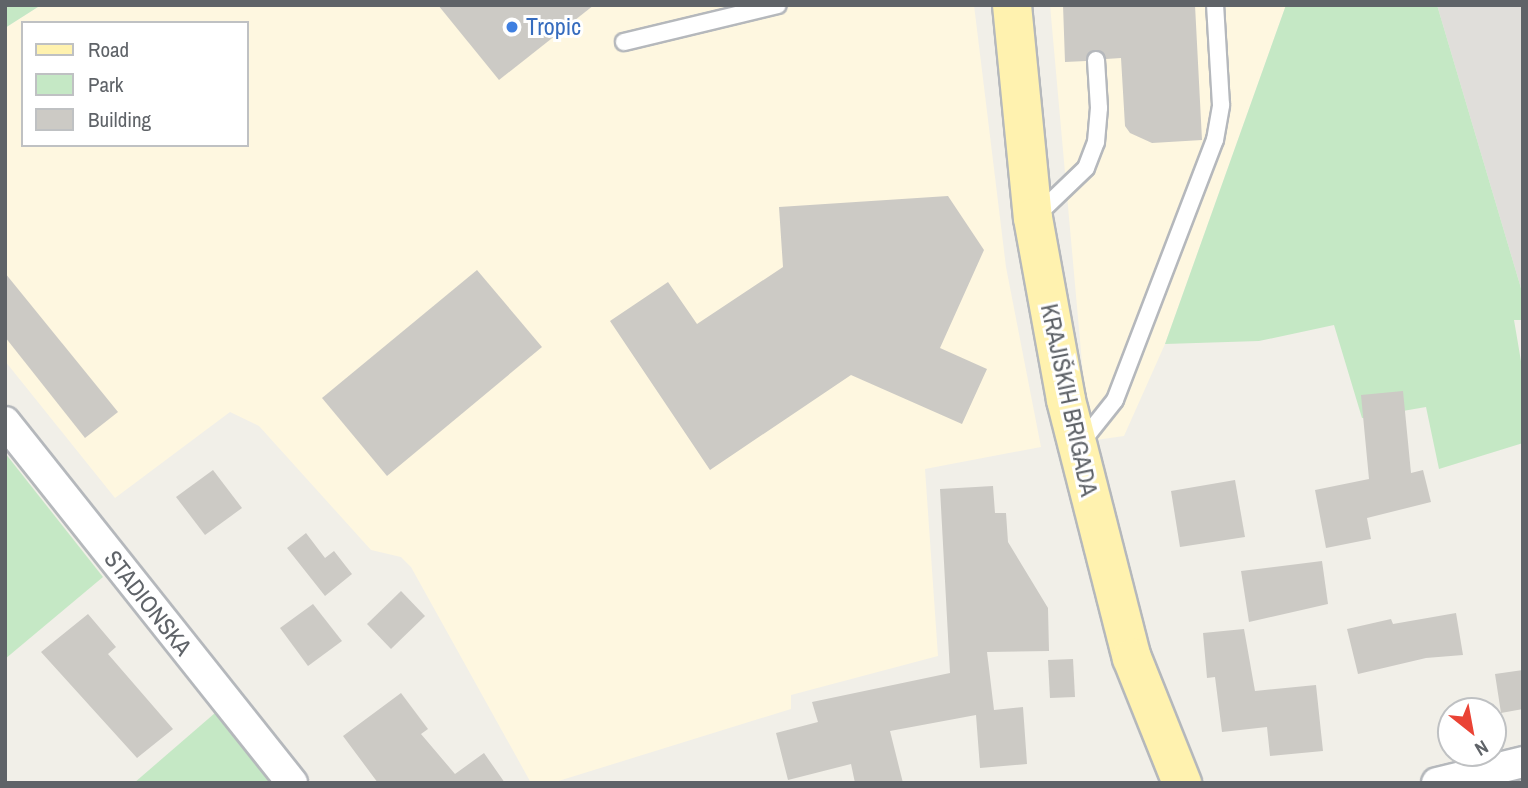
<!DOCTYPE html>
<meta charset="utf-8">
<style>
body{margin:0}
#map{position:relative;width:1528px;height:788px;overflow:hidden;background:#f1efe8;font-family:"Archivo Narrow",sans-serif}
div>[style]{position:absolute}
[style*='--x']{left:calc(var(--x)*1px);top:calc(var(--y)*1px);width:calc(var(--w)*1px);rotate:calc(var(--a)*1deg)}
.commercial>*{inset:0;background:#fef7e0}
.industrial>*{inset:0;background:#e0deda}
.green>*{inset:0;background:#c5e8c5}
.building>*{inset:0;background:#cccac5}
.roads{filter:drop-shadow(2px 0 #b5b8bc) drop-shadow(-2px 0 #b5b8bc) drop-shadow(0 2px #b5b8bc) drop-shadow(0 -2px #b5b8bc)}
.lane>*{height:16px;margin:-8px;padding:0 8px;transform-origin:8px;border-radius:8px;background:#fff}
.street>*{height:30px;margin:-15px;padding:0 15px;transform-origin:15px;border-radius:15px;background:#fff}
.primary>*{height:38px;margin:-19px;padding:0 19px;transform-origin:19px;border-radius:19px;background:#fff2af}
.dots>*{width:19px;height:19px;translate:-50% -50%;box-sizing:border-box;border:4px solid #fff;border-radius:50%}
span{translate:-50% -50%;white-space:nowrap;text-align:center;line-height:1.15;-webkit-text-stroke:6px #fff;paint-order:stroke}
.shop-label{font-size:24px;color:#366cbe}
.left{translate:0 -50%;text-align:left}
.street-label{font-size:24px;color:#5f6368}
.frame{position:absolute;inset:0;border:7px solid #5f6368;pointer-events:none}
.legend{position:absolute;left:21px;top:21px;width:228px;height:126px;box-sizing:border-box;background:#fff;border:2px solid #bfc1c3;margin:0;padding:9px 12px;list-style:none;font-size:21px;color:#5f6368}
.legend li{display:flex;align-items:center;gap:14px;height:35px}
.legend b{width:35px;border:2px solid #bfc1c3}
.north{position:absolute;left:1437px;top:697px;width:70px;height:70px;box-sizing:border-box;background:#fff;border:2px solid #bfc1c3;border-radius:50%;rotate:149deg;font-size:19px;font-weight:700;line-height:28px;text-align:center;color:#5f6368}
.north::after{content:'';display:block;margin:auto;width:24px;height:32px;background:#ea4335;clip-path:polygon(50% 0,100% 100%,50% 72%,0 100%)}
</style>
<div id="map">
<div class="commercial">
<i style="clip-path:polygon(evenodd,41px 5px,974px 5px,1006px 267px,1041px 447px,925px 469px,938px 656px,791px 695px,791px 709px,552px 783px,531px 783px,411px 567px,401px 557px,371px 550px,259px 426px,230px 412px,115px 498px,5px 361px,5px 28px,41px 5px,23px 23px,247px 23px,247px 145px,23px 145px,23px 23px)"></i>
<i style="clip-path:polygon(1050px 5px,1286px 5px,1165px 344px,1124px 436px,1089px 441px)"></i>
</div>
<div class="industrial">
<i style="clip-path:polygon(1437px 5px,1523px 5px,1523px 295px)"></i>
</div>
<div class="green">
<i style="clip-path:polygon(5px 5px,41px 5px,5px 28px)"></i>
<i style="clip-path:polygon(1286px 5px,1437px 5px,1523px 295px,1523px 320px,1514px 320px,1523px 373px,1523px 443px,1439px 469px,1426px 407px,1362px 418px,1334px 325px,1259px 341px,1165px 344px)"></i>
<i style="clip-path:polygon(5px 453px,103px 577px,5px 659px)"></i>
<i style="clip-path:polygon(215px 713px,274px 783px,134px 783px)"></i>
</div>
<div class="building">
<i style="clip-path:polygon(438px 5px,594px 5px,499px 80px)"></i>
<i style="clip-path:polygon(1063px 5px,1195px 5px,1202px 140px,1152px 143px,1130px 133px,1125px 126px,1121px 58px,1106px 59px,1096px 50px,1086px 61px,1065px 62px)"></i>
<i style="clip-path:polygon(948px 196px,984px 250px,940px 348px,987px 369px,962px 424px,851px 375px,710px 470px,610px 321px,668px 282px,697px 324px,783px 267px,779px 207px)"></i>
<i style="clip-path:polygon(477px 270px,542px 347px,387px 476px,322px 398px)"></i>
<i style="clip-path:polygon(5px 273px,118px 412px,85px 438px,5px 337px)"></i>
<i style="clip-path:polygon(1403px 391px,1411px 473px,1423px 470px,1431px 502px,1367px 518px,1371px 539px,1326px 548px,1315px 490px,1369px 479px,1361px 395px)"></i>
<i style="clip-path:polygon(213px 470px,242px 508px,205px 535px,176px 497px)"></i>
<i style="clip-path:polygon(1235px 480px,1245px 537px,1180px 547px,1171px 491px)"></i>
<i style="clip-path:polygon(993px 486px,995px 513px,1006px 513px,1008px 542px,1048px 608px,1049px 651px,987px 652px,994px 710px,1023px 707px,1027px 764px,980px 768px,976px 715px,890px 731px,903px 783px,855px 783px,851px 764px,788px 780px,776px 733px,818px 722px,812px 702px,950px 673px,940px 489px)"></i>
<i style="clip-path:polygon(306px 533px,325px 558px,334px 551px,352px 574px,325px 596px,287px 548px)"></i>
<i style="clip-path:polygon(1322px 561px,1328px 604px,1249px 622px,1241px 571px)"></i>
<i style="clip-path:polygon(401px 591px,425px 616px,391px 649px,367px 624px)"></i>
<i style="clip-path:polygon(313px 604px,342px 641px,308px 666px,280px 628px)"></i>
<i style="clip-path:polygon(1456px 613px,1463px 655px,1426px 658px,1358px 674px,1347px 629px,1391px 619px,1393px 624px)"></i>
<i style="clip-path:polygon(88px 614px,116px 647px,108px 654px,173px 729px,137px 758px,41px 652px)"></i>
<i style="clip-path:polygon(1244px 629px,1255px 691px,1316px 685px,1323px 751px,1270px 756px,1267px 727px,1222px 732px,1215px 677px,1207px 678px,1203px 633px)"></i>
<i style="clip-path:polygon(1073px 659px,1075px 697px,1050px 698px,1048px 660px)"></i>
<i style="clip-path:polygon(1523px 670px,1523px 709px,1501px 713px,1495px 674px)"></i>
<i style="clip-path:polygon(401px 693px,428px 729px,421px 734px,455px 774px,484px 753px,505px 783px,378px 783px,343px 736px)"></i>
</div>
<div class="roads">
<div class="lane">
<i style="--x:624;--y:42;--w:158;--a:-13.5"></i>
<i style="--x:1036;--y:216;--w:69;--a:-43.8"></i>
<i style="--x:1086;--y:168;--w:28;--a:-69"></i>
<i style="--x:1096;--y:142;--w:34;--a:-85"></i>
<i style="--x:1099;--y:108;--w:48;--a:-93.6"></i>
<i style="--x:1080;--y:444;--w:56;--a:-51.5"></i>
<i style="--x:1115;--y:400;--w:279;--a:-69"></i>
<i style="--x:1215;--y:140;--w:36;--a:-80"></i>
<i style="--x:1221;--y:105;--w:100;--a:-93.4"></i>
</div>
<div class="street">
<i style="--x:5;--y:422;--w:461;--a:51.5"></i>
<i style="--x:1437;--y:783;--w:89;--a:-13.7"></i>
</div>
<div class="primary">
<i style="--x:1012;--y:5;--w:214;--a:84.4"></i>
<i style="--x:1033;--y:218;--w:185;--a:79.7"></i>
<i style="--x:1066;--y:400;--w:266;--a:75.7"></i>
<i style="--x:1132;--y:658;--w:135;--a:68.2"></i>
</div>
</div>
<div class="dots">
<i style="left:512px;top:27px;background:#3f7fe0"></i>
</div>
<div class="shop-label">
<span class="left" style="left:526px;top:27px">Tropic</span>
</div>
<div class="street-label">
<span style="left:1069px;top:400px;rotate:78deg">KRAJIŠKIH BRIGADA</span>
<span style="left:148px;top:603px;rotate:52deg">STADIONSKA</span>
</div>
<div class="frame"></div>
<ul class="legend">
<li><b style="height:9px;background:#fff2af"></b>Road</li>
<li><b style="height:19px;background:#c5e8c5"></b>Park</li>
<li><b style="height:19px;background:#cccac5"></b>Building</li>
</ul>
<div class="north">N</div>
</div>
